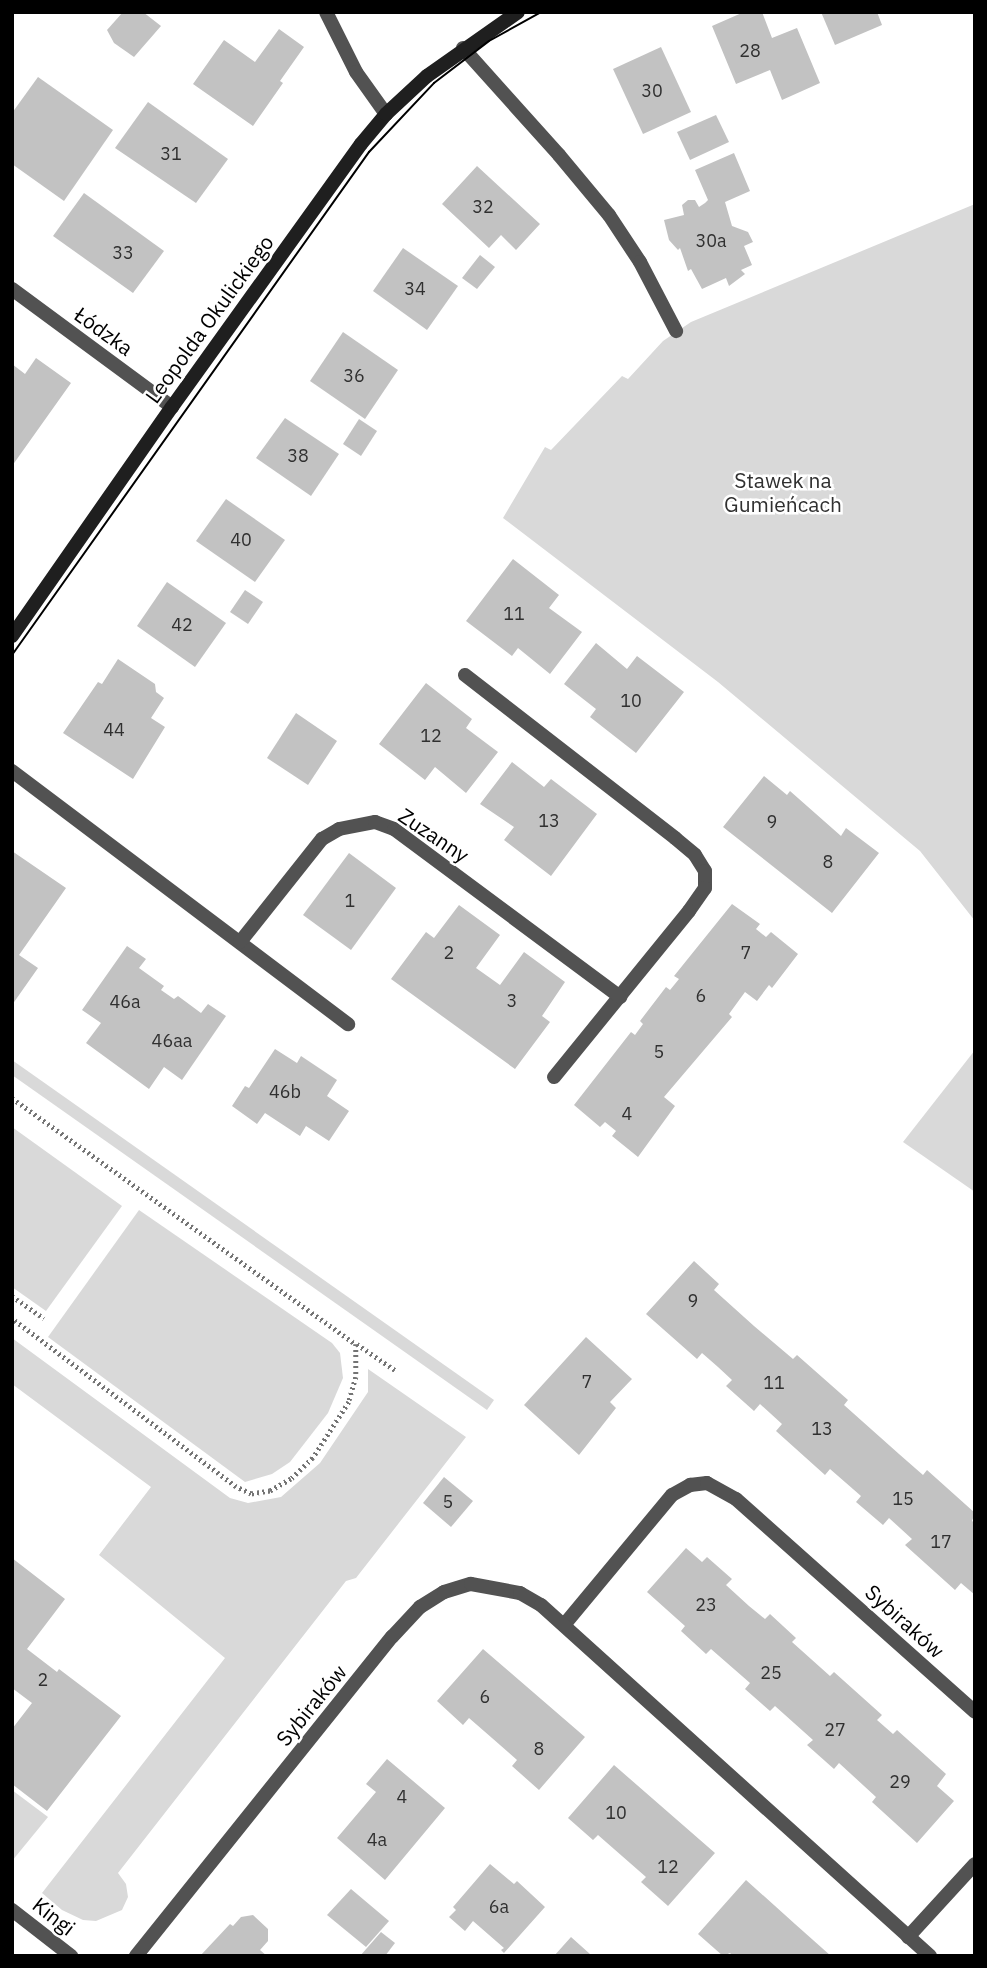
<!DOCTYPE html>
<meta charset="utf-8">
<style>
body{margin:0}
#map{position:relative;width:987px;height:1968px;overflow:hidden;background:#fff;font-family:"IBM Plex Sans",sans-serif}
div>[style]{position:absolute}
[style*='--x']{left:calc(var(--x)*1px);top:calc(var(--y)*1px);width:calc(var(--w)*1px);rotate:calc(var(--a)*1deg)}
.green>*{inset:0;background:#d9d9d9}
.building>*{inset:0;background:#c2c2c2}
.path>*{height:4.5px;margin-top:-2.25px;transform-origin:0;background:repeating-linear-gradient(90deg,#747474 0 2px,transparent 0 5.5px)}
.lane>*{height:14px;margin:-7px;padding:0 7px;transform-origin:7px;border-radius:7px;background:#525252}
.street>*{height:14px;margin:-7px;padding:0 7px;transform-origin:7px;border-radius:7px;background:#525252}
.secondary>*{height:14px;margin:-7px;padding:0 7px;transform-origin:7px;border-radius:7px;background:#1f1f1f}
.tram>*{height:2px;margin:-1px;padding:0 1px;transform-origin:1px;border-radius:1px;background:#000}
span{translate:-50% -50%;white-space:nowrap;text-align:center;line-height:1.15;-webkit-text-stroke:5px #fff;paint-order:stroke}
.number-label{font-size:18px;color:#303030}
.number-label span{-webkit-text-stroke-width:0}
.street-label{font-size:21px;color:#000}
.park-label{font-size:21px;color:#303030}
.frame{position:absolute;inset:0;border:14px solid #000;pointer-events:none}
</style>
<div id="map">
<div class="green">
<i style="clip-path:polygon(975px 204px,975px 921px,920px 851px,718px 682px,503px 518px,545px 447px,551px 450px,622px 376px,628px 379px,663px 341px,691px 322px)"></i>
<i style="clip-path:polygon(975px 1050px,975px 1192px,903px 1142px)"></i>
<i style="clip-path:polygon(12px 1060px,494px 1400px,487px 1410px,12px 1075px)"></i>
<i style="clip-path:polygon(12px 1127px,122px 1206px,46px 1311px,12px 1287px)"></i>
<i style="clip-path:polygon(139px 1210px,332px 1343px,340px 1353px,343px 1378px,328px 1413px,290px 1462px,272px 1474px,245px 1482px,48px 1337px)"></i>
<i style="clip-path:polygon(12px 1338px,230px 1498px,248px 1503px,281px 1497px,320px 1463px,368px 1392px,368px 1369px,466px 1437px,356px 1578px,346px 1581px,118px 1873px,126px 1884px,128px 1897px,122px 1910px,96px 1921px,83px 1920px,62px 1910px,42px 1893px,225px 1658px,99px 1555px,151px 1487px,12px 1384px)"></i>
<i style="clip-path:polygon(12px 1790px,48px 1817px,12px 1861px)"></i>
</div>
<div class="building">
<i style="clip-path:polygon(123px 12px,143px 12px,161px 26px,134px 57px,114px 43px,107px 30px)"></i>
<i style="clip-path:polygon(744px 12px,762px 12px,772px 38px,797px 28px,820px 83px,782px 100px,770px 70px,736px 84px,712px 26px)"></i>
<i style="clip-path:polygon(821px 12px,877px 12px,882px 25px,835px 45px)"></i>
<i style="clip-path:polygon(279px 29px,304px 47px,280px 81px,283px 83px,253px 126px,193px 84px,224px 40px,255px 62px)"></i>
<i style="clip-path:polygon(661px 47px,691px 112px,643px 134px,613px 69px)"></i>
<i style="clip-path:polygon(38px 77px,113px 130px,64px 201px,12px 164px,12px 113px)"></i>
<i style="clip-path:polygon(148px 102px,228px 159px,196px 203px,115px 148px)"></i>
<i style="clip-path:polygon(716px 115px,729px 142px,690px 160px,677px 132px)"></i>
<i style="clip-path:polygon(734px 153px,750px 191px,725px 202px,732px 226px,748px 232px,753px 242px,744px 246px,752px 265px,741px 270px,745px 274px,729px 286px,726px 278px,702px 289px,691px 269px,688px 271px,680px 248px,678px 250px,669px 240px,664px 220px,684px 215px,682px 205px,688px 200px,695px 200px,699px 207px,705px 203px,708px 200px,695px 170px)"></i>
<i style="clip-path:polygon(477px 166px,540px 224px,516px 250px,501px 235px,489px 248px,442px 204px)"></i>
<i style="clip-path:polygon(84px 193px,164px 251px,133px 293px,53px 236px)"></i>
<i style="clip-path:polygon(403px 248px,458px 286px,427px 330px,373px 291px)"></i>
<i style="clip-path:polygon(480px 255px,495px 267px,477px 289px,462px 278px)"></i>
<i style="clip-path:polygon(343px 332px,398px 370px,365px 419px,310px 381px)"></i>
<i style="clip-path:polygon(36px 358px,71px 383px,12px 466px,12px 364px,25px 374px)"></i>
<i style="clip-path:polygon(285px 418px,339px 454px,311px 496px,256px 458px)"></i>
<i style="clip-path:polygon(359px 419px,377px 431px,361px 456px,343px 444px)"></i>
<i style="clip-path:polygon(226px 499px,285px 540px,255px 582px,196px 541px)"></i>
<i style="clip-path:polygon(513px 559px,559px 595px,549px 608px,582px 632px,550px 674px,518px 648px,512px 656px,466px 621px)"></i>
<i style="clip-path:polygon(167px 582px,226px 623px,195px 667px,137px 626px)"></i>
<i style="clip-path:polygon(245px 590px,263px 602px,248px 624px,230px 612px)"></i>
<i style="clip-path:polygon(596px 643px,627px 669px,637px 656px,684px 692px,636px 753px,590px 717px,596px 709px,564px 684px)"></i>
<i style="clip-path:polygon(118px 659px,155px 684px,156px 692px,164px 698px,151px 718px,165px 727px,133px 779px,63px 733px,98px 682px,102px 684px)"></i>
<i style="clip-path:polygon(426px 683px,472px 719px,466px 728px,498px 752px,466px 793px,435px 767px,425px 780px,379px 744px)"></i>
<i style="clip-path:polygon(296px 713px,337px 741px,308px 785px,267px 758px)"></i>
<i style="clip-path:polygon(512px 762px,544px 787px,551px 779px,597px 814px,551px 876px,504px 840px,514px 827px,480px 804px)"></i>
<i style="clip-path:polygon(764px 776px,787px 795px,790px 791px,841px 836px,846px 828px,879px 853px,832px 913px,723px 827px)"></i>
<i style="clip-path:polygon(12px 851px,66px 888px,19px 955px,38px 968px,12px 1005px)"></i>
<i style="clip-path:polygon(349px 853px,396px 888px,351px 950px,303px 915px)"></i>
<i style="clip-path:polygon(732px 904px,760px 924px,756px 929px,766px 937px,771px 932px,798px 954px,772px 988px,769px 985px,757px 1001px,745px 992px,729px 1014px,732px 1017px,664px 1097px,675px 1106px,638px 1157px,612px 1136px,616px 1131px,605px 1122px,600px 1127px,574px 1105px,631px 1032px,635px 1035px,643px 1024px,640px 1021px,666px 987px,670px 990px,679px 979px,674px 976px)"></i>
<i style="clip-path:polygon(459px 905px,500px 935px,476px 968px,500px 985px,524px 952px,565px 982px,542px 1016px,550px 1022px,515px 1069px,391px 979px,426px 932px,434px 938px)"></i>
<i style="clip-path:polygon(127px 946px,146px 959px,139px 968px,164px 986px,161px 990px,174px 999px,178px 996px,201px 1013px,208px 1004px,226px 1016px,182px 1080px,164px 1067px,149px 1089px,86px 1043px,101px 1023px,82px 1010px)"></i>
<i style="clip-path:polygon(275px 1049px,297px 1063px,301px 1056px,337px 1080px,327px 1096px,349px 1111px,329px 1141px,306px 1126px,300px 1136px,265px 1113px,257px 1124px,232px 1106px,245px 1086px,249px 1088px)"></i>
<i style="clip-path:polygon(694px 1261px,719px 1284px,714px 1290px,754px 1326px,793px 1359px,797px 1355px,848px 1400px,844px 1405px,899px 1454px,923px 1475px,927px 1470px,975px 1513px,972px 1521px,975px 1523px,975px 1595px,961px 1583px,955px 1590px,905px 1545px,912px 1539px,889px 1518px,883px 1525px,856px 1502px,861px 1496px,830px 1469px,825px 1475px,776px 1431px,782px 1424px,760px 1404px,754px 1411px,726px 1386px,732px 1380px,718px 1367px,702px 1353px,697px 1359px,646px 1314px)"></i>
<i style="clip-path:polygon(586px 1337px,632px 1379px,610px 1402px,616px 1408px,579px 1455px,524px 1405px)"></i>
<i style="clip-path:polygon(444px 1477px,473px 1501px,451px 1527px,423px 1503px)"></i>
<i style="clip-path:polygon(686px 1548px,702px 1562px,707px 1557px,732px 1579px,726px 1585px,749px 1606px,765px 1619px,770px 1614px,796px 1638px,792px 1642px,830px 1676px,834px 1672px,882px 1715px,877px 1720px,893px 1734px,897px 1730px,946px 1774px,937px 1786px,954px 1801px,917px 1843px,872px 1802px,876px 1797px,839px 1763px,834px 1769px,807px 1745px,813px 1740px,775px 1706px,770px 1711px,745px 1689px,750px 1683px,711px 1649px,706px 1654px,681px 1631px,685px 1626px,647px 1592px)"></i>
<i style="clip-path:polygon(12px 1558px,65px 1599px,27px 1649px,57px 1672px,59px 1669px,121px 1716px,47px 1811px,12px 1784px,12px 1729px,32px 1703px,12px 1688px)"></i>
<i style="clip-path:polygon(483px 1649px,585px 1737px,539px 1790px,512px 1766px,517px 1760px,492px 1738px,469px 1718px,463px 1725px,437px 1701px)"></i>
<i style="clip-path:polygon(387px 1759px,445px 1808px,385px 1880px,337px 1838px,376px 1792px,366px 1784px)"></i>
<i style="clip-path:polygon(614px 1765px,715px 1853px,668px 1906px,641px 1882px,646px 1877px,598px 1835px,593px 1840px,568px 1818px)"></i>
<i style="clip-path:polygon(490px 1864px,514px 1884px,517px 1881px,545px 1907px,504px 1953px,501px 1950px,504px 1948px,473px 1921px,465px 1931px,449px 1917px,456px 1910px,453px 1907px)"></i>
<i style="clip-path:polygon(746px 1880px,795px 1924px,831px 1956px,733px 1956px,730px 1953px,723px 1956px,698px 1934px)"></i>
<i style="clip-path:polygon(351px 1889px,389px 1921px,366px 1947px,327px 1915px)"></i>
<i style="clip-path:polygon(253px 1915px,268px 1929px,268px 1941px,260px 1950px,267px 1956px,200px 1956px,230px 1924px,233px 1926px,241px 1917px)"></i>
<i style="clip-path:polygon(381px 1932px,395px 1943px,385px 1956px,360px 1956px)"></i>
<i style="clip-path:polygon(571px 1937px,590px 1954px,593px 1956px,554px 1956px)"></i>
</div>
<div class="path">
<i style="--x:12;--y:1098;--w:423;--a:35.6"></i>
<i style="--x:356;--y:1344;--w:33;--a:90"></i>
<i style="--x:356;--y:1377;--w:26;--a:106"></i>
<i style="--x:349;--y:1402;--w:67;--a:122.7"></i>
<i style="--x:313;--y:1458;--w:30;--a:136"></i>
<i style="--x:291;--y:1479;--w:24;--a:150"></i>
<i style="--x:270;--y:1491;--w:19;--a:171"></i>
<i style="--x:251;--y:1494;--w:17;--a:-155"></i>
<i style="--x:236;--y:1487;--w:280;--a:-143.1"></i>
<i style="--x:12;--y:1296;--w:39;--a:35"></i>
<i style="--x:357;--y:1344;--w:46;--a:34.4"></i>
</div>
<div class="lane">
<i style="--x:463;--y:48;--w:144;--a:48.1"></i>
<i style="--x:559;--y:155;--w:78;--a:50.2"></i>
<i style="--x:609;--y:215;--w:56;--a:56.6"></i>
<i style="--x:640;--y:262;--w:78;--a:62.4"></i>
</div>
<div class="street">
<i style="--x:326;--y:12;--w:67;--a:63.4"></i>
<i style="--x:356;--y:72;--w:52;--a:54.5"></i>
<i style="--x:12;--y:289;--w:199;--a:36.4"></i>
<i style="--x:465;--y:675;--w:266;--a:37.8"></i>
<i style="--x:675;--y:838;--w:26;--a:40"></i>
<i style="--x:695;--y:855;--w:19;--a:58"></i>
<i style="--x:705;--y:871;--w:17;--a:90"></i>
<i style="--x:705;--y:888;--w:28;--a:125"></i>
<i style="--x:689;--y:911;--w:214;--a:129.1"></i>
<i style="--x:12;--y:771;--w:421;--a:37"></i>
<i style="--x:240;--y:942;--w:132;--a:-51.5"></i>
<i style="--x:322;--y:839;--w:20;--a:-30"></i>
<i style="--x:339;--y:829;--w:37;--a:-11"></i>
<i style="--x:375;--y:822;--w:20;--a:20"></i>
<i style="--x:394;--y:829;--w:282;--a:36.6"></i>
<i style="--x:564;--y:1625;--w:169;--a:-50.3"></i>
<i style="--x:672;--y:1495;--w:21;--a:-29"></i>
<i style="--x:690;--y:1485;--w:17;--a:-7"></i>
<i style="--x:707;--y:1483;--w:33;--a:29"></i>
<i style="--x:736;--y:1499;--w:320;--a:41.7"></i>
<i style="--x:12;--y:1910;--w:75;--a:37.9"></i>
<i style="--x:908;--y:1937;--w:99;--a:-47.5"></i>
<i style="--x:136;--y:1956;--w:409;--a:-51.3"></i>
<i style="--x:392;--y:1637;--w:41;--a:-47"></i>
<i style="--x:420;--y:1607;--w:28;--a:-32"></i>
<i style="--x:444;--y:1592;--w:28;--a:-17"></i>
<i style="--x:471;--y:1584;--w:50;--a:10.4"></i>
<i style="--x:520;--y:1593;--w:24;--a:30"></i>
<i style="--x:541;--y:1605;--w:524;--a:42.06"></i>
</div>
<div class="secondary">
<i style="--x:12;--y:636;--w:279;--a:-55.1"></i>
<i style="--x:172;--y:407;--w:324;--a:-54.3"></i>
<i style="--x:361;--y:144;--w:39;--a:-50"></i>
<i style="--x:386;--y:114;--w:56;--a:-42.8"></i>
<i style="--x:427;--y:76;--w:111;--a:-35.1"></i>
</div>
<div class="tram">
<i style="--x:12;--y:655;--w:617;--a:-54.64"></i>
<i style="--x:369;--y:152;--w:95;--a:-46.7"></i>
<i style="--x:434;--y:83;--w:69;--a:-37.4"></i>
<i style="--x:489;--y:41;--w:60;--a:-29.1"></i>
</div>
<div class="number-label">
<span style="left:750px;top:51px">28</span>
<span style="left:652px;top:91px">30</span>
<span style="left:171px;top:154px">31</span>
<span style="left:483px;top:207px">32</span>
<span style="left:711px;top:241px">30a</span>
<span style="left:123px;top:253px">33</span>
<span style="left:415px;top:289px">34</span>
<span style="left:354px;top:376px">36</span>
<span style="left:298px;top:456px">38</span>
<span style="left:241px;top:540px">40</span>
<span style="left:514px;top:614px">11</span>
<span style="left:182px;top:625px">42</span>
<span style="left:631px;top:701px">10</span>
<span style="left:114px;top:730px">44</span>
<span style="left:431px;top:736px">12</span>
<span style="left:549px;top:821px">13</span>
<span style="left:772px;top:822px">9</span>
<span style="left:828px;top:862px">8</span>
<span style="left:350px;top:901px">1</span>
<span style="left:449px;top:953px">2</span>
<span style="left:746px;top:953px">7</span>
<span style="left:701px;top:996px">6</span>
<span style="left:512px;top:1001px">3</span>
<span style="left:125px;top:1002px">46a</span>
<span style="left:172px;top:1041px">46aa</span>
<span style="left:659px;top:1052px">5</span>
<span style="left:285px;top:1092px">46b</span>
<span style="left:627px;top:1114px">4</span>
<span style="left:693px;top:1301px">9</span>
<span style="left:587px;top:1382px">7</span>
<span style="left:774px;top:1383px">11</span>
<span style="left:822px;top:1429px">13</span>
<span style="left:903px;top:1499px">15</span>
<span style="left:448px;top:1502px">5</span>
<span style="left:941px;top:1542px">17</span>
<span style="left:706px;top:1605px">23</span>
<span style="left:771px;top:1673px">25</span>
<span style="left:43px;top:1680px">2</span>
<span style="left:485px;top:1697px">6</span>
<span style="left:835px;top:1730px">27</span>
<span style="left:539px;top:1749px">8</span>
<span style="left:900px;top:1782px">29</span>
<span style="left:402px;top:1797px">4</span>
<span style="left:616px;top:1813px">10</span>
<span style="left:377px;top:1840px">4a</span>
<span style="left:668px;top:1867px">12</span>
<span style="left:499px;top:1907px">6a</span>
</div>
<div class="street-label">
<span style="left:209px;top:319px;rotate:-54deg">Leopolda Okulickiego</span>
<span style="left:104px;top:331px;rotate:36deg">Łódzka</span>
<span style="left:434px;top:835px;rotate:34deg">Zuzanny</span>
<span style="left:905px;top:1621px;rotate:42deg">Sybiraków</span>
<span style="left:311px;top:1705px;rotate:-51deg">Sybiraków</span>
<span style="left:54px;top:1916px;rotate:38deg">Kingi</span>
</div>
<div class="park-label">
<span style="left:783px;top:492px">Stawek na<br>Gumieńcach</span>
</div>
<div class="frame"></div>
</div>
